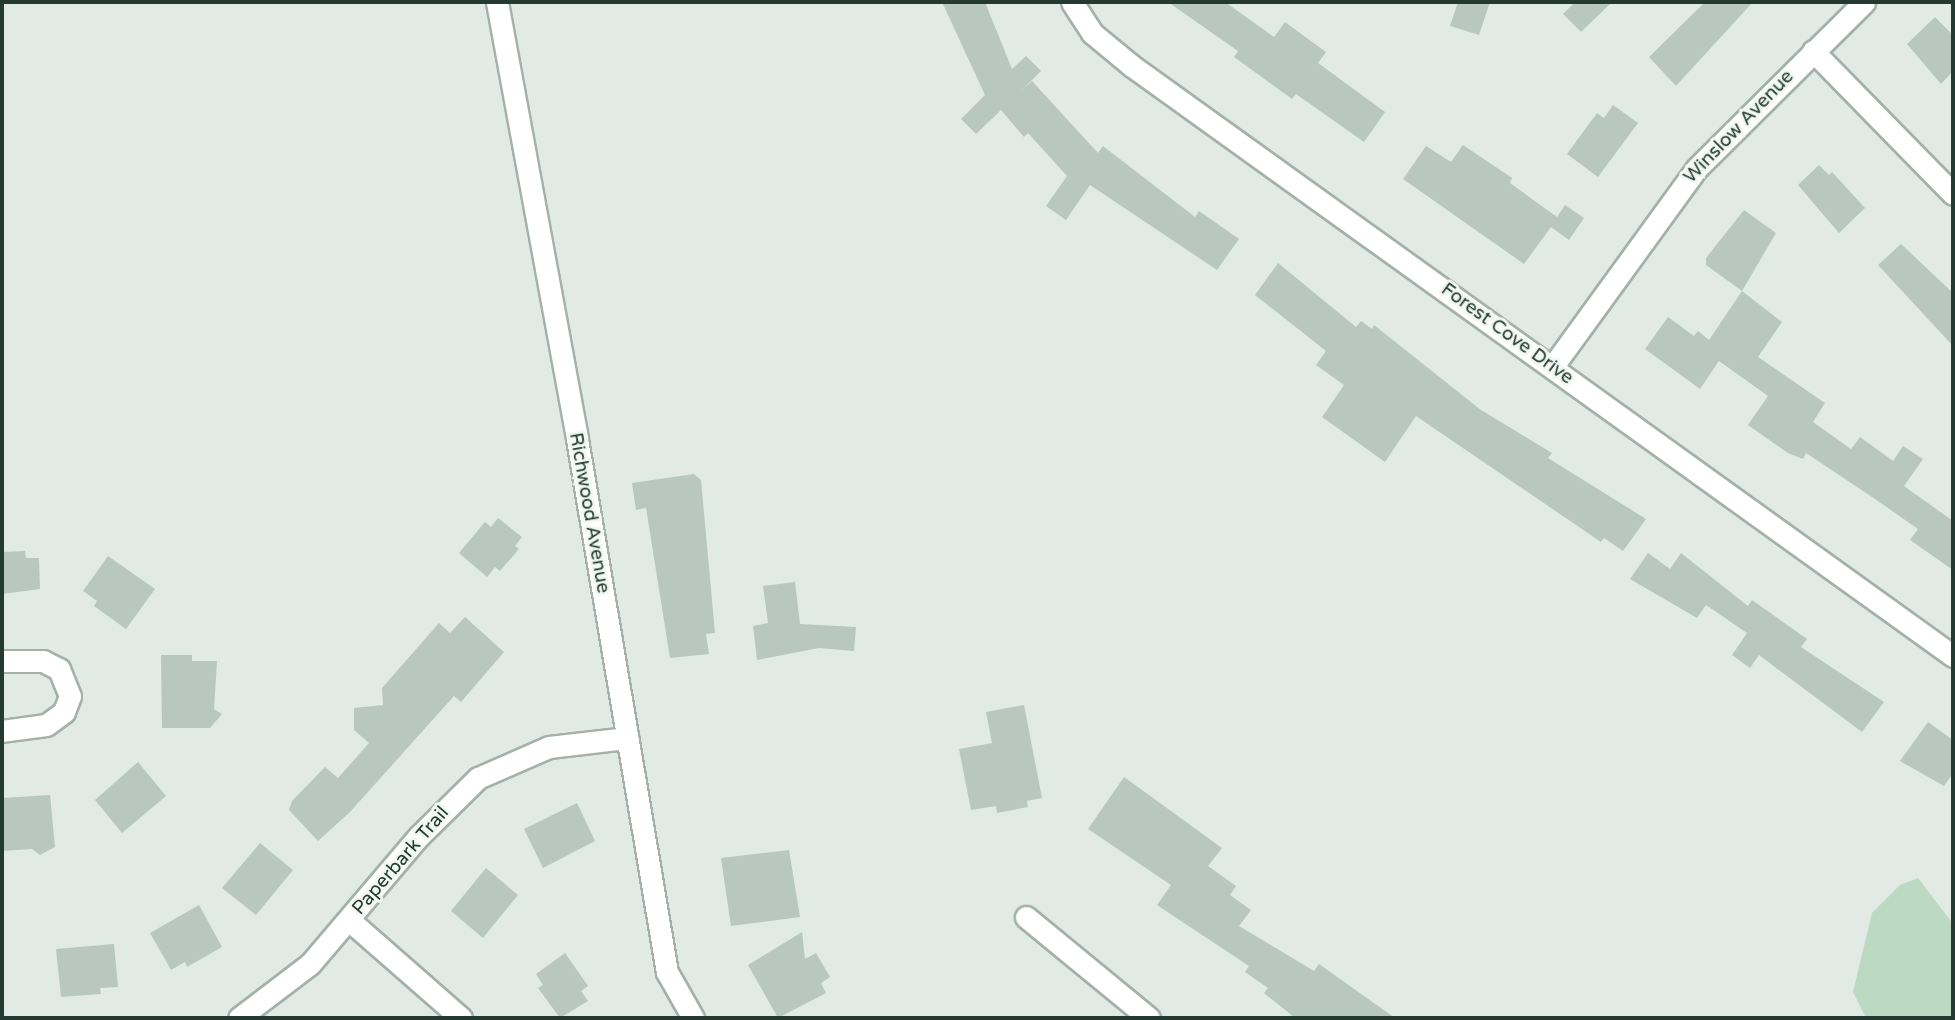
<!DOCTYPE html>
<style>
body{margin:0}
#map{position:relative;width:1955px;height:1020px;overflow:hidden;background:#e1eae5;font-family:"Varela Round",sans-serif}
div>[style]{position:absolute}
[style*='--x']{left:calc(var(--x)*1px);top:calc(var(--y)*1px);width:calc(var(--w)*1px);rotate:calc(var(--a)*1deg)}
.green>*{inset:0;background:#bcd9c2}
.building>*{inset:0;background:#b9c7c1}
.roads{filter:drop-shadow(2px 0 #a4b1ab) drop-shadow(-2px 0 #a4b1ab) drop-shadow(0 2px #a4b1ab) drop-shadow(0 -2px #a4b1ab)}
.minor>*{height:21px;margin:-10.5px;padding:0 10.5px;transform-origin:10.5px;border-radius:10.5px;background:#fff}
span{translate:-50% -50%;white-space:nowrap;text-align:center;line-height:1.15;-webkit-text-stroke:6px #f1f7f3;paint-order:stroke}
.street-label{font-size:19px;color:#233931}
.frame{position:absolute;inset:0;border:4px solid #233931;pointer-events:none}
</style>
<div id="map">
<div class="green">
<i style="clip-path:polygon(1918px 878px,1953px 924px,1953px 1018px,1866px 1018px,1853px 992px,1872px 913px,1900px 885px)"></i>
</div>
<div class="building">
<i style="clip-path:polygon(942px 2px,985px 2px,1012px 69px,1026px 56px,1041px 71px,1021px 91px,1032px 81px,1098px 153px,1103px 146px,1195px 217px,1199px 211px,1239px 239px,1217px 270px,1090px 185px,1066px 220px,1046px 206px,1067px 176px,1028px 133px,1024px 137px,1001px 110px,976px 134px,961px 119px,985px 95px)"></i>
<i style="clip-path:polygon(1168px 2px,1225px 2px,1274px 37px,1285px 22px,1326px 52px,1318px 63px,1385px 112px,1364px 142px,1296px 94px,1292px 99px,1234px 57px,1238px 51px)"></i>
<i style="clip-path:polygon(1458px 2px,1490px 2px,1479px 35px,1450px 26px)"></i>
<i style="clip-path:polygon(1575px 2px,1612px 2px,1581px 32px,1563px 14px)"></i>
<i style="clip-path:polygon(1705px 2px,1753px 2px,1676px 86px,1649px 57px)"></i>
<i style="clip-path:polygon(1935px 17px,1953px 35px,1953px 71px,1941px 84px,1907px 44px)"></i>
<i style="clip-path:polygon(1613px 105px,1638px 123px,1598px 177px,1567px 154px,1597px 113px,1604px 118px)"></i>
<i style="clip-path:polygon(1463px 145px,1512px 178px,1510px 183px,1557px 217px,1565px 205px,1584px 218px,1569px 240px,1551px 227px,1524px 264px,1403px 179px,1426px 146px,1451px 162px)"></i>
<i style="clip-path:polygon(1819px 165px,1829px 175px,1832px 172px,1865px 208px,1839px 233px,1798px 185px)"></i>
<i style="clip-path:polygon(1744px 210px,1776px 233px,1742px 291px,1706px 265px,1706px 258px)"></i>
<i style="clip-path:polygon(1901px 244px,1953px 293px,1953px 346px,1878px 265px)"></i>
<i style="clip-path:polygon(1278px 263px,1356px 327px,1361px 321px,1372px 329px,1374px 325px,1481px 410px,1552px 453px,1548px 458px,1646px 519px,1623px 551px,1604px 538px,1601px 542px,1416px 416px,1385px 462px,1322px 417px,1344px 385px,1316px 365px,1326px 351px,1255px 295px)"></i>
<i style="clip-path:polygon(1742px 291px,1782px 322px,1758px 357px,1825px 403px,1813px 422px,1851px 449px,1860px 437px,1893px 461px,1903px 446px,1923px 459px,1904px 486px,1953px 521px,1953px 570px,1910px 540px,1918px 529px,1875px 499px,1806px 453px,1803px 459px,1788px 453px,1748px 425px,1768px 396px,1719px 361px,1700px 389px,1645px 349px,1668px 317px,1694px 336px,1698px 331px,1709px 340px)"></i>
<i style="clip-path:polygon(694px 474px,701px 480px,715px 633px,706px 634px,709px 654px,670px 658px,646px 508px,636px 510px,632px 483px)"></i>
<i style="clip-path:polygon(498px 518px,522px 537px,515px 546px,519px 549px,500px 571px,495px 567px,487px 577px,459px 553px,485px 522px,491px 527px)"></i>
<i style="clip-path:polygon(25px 551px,26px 558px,39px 558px,40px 589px,2px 594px,2px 552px)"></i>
<i style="clip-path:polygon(1648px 553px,1670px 569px,1681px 553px,1748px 606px,1752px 600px,1807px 639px,1801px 647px,1884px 702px,1862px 732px,1759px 655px,1750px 668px,1732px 655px,1747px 633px,1706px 605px,1697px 618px,1630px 579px)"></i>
<i style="clip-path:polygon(108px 556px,155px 589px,126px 629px,94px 606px,97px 601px,83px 591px)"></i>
<i style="clip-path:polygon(795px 582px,800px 624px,856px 627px,854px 651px,819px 648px,757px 660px,753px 626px,768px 623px,763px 586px)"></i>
<i style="clip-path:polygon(465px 617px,504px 652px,461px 702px,454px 696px,350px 812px,318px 841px,289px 810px,292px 801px,325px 767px,338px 778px,369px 743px,354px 730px,354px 708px,383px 705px,382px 688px,439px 623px,450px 633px)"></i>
<i style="clip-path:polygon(161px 655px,192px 655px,192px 661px,217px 661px,214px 709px,222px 714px,210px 728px,162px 728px)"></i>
<i style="clip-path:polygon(1024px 705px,1042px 798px,1027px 801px,1028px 807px,997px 813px,996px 806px,971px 810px,959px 749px,992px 743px,986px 712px)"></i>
<i style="clip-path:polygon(1928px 722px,1953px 740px,1953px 773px,1944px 786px,1900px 761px)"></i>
<i style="clip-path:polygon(138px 762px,166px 796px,122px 833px,95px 800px)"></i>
<i style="clip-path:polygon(1124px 777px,1222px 848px,1208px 866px,1236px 886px,1230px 895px,1251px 910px,1239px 926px,1314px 971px,1319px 964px,1395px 1018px,1295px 1018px,1264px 993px,1268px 988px,1245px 972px,1249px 966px,1157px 905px,1171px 885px,1088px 829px)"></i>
<i style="clip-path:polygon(50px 795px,55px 847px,40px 855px,32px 849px,2px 851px,2px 798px)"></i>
<i style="clip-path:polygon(577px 803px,595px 841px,543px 868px,524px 829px)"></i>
<i style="clip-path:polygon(260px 843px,293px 870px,256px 915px,222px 888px)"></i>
<i style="clip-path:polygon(789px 850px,800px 917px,731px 926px,721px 858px)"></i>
<i style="clip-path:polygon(486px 868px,518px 895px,483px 938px,451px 911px)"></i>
<i style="clip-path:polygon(199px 905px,222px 947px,187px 967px,185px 962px,171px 970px,150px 933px)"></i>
<i style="clip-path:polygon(802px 932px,805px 959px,816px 953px,830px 977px,821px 983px,826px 993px,778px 1018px,748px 965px)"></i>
<i style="clip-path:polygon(114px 944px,118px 987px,100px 988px,101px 994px,61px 997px,56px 949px)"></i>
<i style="clip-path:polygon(565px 953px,588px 986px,581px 991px,588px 1001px,560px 1018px,538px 988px,543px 985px,536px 974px)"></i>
</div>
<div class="roads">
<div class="minor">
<i style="--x:497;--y:2;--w:444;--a:79.6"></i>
<i style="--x:577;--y:439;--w:541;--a:80.42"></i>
<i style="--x:667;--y:972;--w:53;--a:60.5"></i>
<i style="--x:1072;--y:2;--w:37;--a:57"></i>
<i style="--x:1092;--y:33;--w:52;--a:39.5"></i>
<i style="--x:1132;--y:66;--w:1011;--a:35.7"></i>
<i style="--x:1813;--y:51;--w:200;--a:45.6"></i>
<i style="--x:1553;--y:366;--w:243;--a:-54"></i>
<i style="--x:1696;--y:169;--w:237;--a:-44.8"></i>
<i style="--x:2;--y:661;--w:41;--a:0"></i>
<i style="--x:43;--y:661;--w:18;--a:27"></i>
<i style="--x:59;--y:669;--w:29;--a:68"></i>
<i style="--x:70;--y:696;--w:17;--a:111"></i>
<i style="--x:64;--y:712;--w:22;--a:144"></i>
<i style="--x:46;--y:725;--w:44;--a:172.2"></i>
<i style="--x:1026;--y:917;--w:159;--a:39.4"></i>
<i style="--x:349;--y:920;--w:149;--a:41.2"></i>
<i style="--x:239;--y:1018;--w:89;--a:-37.3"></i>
<i style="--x:310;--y:964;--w:168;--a:-49.6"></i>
<i style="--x:419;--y:836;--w:83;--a:-44.5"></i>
<i style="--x:478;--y:778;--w:77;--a:-23.6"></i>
<i style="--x:549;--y:747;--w:79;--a:-6.6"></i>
</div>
</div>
<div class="street-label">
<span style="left:1739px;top:127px;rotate:-46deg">Winslow Avenue</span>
<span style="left:1507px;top:334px;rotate:36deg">Forest Cove Drive</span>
<span style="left:589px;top:513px;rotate:80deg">Richwood Avenue</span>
<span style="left:401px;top:861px;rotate:-49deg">Paperbark Trail</span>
</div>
<div class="frame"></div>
</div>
